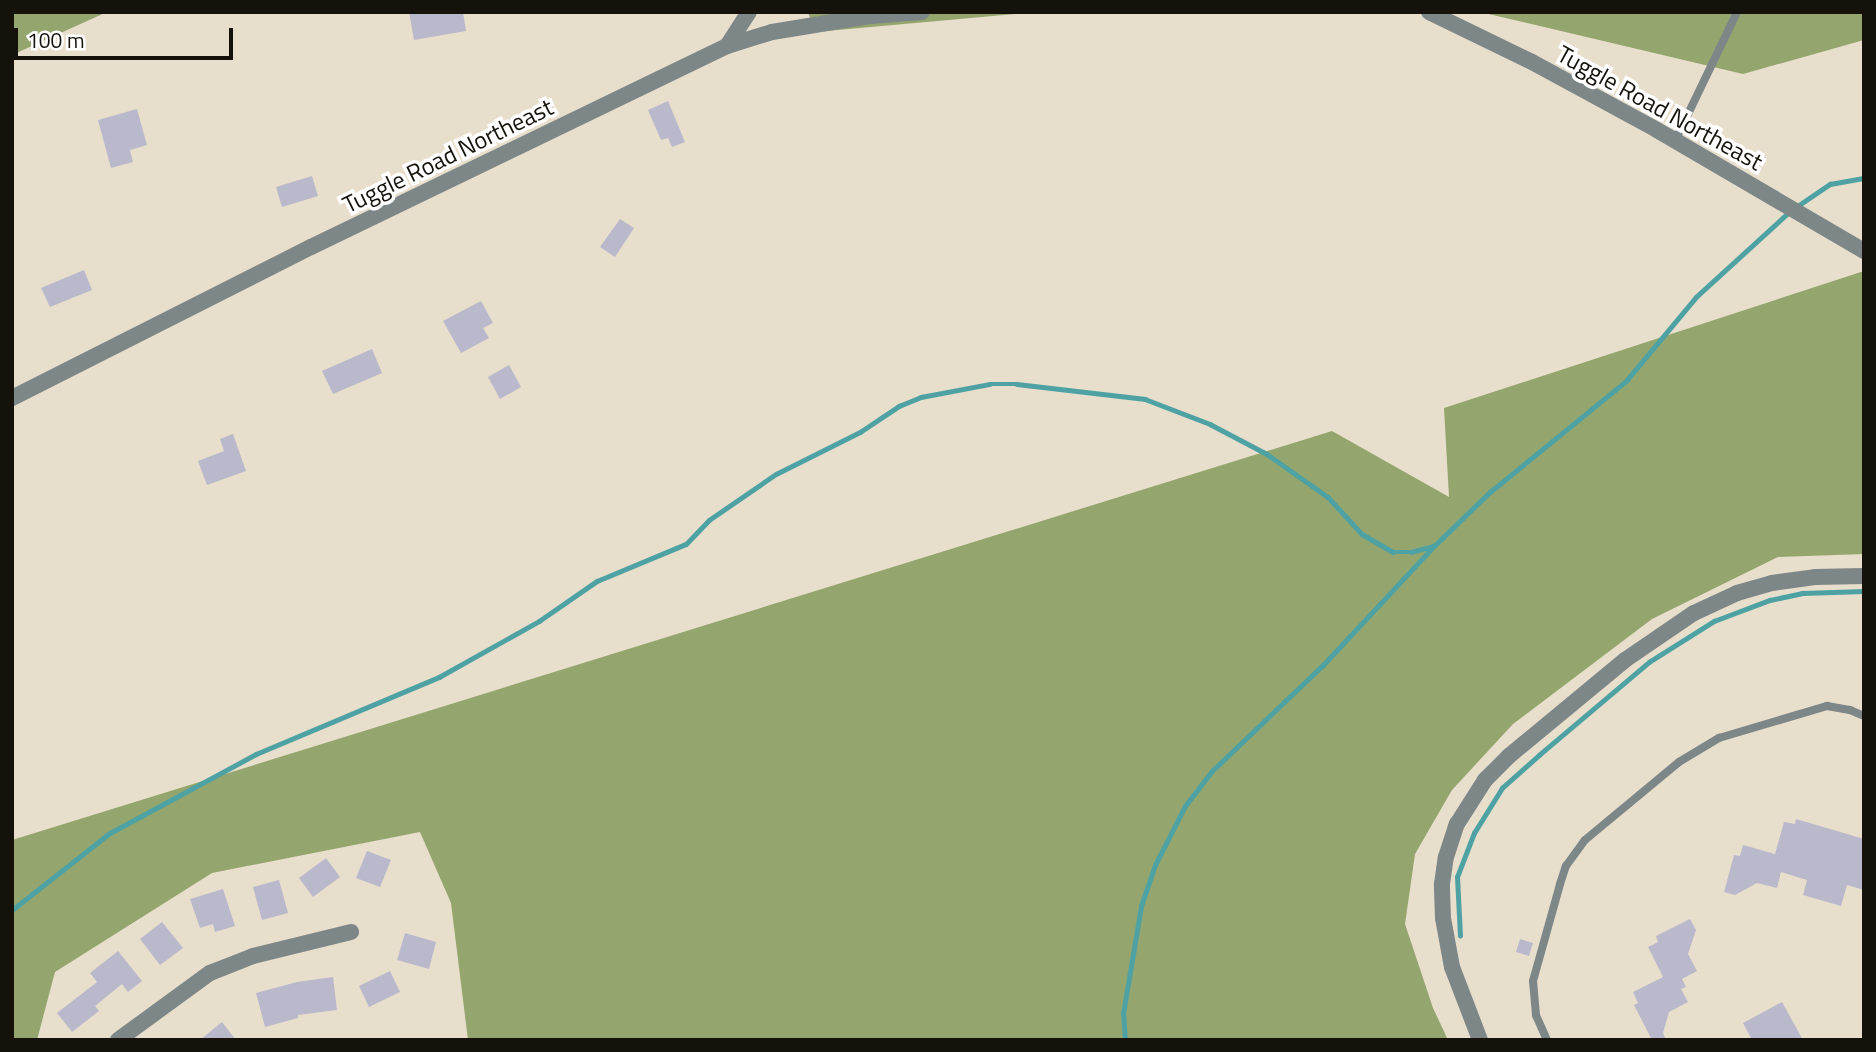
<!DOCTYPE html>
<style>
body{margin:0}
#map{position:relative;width:1876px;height:1052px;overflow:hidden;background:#e7decc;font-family:"Titillium Web",sans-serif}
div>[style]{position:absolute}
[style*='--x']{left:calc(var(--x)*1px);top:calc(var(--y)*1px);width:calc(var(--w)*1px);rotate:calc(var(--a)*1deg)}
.forest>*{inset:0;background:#94a66d}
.stream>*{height:4.5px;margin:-2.25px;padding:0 2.25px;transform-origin:2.25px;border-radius:2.25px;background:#4ea2a3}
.building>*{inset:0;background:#bab9cc}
.lane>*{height:8px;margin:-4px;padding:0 4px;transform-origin:4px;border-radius:4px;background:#7d8788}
.street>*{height:16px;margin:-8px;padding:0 8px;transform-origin:8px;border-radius:8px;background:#7d8788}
span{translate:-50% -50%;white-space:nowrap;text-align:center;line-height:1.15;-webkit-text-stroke:7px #fff;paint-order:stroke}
.street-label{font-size:24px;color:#14120b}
.frame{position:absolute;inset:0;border:14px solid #14120b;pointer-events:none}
.scale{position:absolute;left:14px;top:28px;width:219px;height:32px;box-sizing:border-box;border:4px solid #14120b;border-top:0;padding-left:9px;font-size:21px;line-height:24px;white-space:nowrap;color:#14120b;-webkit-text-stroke:5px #fff;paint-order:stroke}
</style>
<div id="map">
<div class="forest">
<i style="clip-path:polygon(12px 12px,107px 12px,12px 55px)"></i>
<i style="clip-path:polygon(808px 12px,1036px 12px,815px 32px)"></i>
<i style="clip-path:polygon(1480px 12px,1864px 12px,1864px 40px,1743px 74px)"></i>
<i style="clip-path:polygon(1864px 271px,1864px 554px,1778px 557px,1652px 619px,1513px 724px,1452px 790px,1415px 854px,1405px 924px,1433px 1008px,1448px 1040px,468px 1040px,451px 903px,420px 832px,212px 873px,55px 972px,37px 1040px,12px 1040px,12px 840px,1332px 431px,1449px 497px,1444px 408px)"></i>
</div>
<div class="stream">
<i style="--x:1796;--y:207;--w:41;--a:-34.1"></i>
<i style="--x:1830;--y:184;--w:35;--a:-10"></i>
<i style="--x:12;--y:910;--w:125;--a:-38.2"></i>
<i style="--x:110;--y:833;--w:166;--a:-28.4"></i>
<i style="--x:256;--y:754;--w:199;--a:-22.8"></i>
<i style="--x:439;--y:677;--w:115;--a:-29.2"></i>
<i style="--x:539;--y:621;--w:70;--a:-34.6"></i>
<i style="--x:597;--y:581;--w:96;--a:-22.6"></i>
<i style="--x:686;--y:544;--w:33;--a:-46"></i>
<i style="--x:709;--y:520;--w:81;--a:-34.5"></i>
<i style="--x:776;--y:474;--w:94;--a:-26.6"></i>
<i style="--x:860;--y:432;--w:47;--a:-33.7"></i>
<i style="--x:899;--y:406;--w:24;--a:-22"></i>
<i style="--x:921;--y:397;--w:70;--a:-10.7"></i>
<i style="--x:990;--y:384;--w:27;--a:0"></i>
<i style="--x:1017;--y:384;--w:129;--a:6.7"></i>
<i style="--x:1145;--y:399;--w:70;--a:21"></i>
<i style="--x:1210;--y:424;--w:64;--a:27.8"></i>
<i style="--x:1267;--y:454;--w:75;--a:35.2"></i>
<i style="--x:1328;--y:497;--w:50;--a:47.4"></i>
<i style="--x:1362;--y:534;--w:36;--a:30"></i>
<i style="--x:1393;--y:552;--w:18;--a:0"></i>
<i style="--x:1411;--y:552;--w:24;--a:-15"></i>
<i style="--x:1460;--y:936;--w:59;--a:-92.9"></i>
<i style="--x:1457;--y:877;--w:47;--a:-68.9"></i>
<i style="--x:1474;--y:833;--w:53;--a:-58.1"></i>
<i style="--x:1502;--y:788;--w:50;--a:-41.7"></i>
<i style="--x:1539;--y:755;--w:144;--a:-40.2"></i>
<i style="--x:1649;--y:662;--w:77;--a:-32.2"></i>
<i style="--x:1714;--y:621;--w:60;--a:-20.6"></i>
<i style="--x:1770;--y:600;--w:33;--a:-12"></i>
<i style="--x:1802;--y:593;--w:62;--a:-1.8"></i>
<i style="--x:1125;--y:1040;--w:26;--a:-94"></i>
<i style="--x:1123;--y:1014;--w:109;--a:-80.5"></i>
<i style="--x:1141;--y:906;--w:43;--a:-71.1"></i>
<i style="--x:1155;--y:865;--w:66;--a:-63"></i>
<i style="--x:1185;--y:806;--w:44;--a:-52.4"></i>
<i style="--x:1212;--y:771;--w:153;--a:-43.7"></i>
<i style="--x:1323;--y:665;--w:163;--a:-47"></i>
<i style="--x:1434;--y:546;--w:78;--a:-44"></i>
<i style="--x:1490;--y:492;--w:176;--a:-39.2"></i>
<i style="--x:1626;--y:381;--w:109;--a:-50.2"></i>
<i style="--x:1696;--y:297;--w:126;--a:-42.4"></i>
</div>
<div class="building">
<i style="clip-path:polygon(409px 12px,463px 12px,466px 31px,414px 40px)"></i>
<i style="clip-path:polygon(668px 101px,685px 142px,672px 147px,668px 138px,661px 140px,648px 110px)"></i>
<i style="clip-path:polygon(137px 109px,147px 145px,130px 150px,133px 162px,111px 168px,98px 120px)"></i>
<i style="clip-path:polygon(312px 176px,318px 196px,282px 207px,276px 187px)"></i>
<i style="clip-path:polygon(620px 219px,634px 228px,615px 257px,600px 247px)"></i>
<i style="clip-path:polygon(84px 270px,92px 290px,50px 307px,41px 288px)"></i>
<i style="clip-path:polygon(481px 301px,493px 323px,483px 328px,489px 338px,461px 353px,443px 321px)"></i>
<i style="clip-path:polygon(372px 349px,382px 373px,333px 394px,322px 371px)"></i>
<i style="clip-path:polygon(509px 365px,521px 387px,500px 399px,488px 377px)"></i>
<i style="clip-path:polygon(233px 434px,246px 471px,207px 485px,198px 461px,224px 451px,220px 439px)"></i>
<i style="clip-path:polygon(1796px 819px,1864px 839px,1864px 890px,1847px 885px,1841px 906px,1803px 895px,1807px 880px,1781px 872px,1777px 888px,1757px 883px,1735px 895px,1724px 892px,1734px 855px,1740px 856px,1743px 845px,1775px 854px,1784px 822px,1795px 824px)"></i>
<i style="clip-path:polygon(367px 851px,391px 860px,380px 887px,356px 878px)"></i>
<i style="clip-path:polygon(326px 858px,340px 877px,313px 897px,299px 878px)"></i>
<i style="clip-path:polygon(279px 880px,288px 913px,262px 920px,253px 887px)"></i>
<i style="clip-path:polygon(223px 889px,235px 926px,215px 932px,213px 924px,200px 928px,190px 899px)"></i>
<i style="clip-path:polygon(1690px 919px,1696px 930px,1688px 954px,1697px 971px,1682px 979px,1686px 987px,1681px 989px,1688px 1002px,1669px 1012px,1663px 1033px,1666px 1040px,1652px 1040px,1634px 1005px,1638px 1003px,1633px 992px,1663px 977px,1648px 947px,1658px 942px,1656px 936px)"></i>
<i style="clip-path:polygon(162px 922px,183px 948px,160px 965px,140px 939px)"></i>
<i style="clip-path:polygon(405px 933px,436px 942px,429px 969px,397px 960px)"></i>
<i style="clip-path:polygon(1520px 939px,1533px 943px,1529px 956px,1516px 952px)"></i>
<i style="clip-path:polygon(118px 951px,142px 981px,128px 992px,122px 984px,95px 1006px,99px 1011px,72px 1032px,57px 1013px,97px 982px,90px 973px)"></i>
<i style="clip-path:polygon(390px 971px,400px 992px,369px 1007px,359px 986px)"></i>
<i style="clip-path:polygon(333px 977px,337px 1010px,298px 1015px,298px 1018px,265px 1027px,256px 993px,297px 982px)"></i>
<i style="clip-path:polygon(1782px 1002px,1803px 1040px,1752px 1040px,1743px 1023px)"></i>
<i style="clip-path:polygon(222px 1022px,236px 1040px,200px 1040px)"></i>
</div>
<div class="lane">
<i style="--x:1675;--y:141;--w:143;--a:-64.3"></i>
<i style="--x:1547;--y:1040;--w:27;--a:-114"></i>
<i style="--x:1536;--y:1015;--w:34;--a:-95"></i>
<i style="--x:1533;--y:981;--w:101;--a:-74.4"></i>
<i style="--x:1560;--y:884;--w:19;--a:-72"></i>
<i style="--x:1566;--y:866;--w:32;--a:-54"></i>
<i style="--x:1585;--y:840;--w:122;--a:-39.7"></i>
<i style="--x:1679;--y:762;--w:47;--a:-31"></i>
<i style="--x:1719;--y:738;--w:113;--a:-16.5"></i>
<i style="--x:1827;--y:706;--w:23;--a:10"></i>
<i style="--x:1850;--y:710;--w:15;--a:23"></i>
</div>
<div class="street">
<i style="--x:1429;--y:12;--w:114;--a:25.9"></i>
<i style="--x:1532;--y:62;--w:142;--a:28.5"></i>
<i style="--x:1657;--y:130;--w:240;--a:30.3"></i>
<i style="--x:727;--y:46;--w:40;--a:-57.1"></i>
<i style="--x:12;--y:398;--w:335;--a:-26.8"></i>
<i style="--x:311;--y:247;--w:462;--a:-25.8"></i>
<i style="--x:727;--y:46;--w:47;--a:-17.3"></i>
<i style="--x:772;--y:32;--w:99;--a:-9.3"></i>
<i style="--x:870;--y:16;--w:52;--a:-4.4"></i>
<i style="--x:118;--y:1040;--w:114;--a:-36.1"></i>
<i style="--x:210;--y:973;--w:46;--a:-21.6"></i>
<i style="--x:253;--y:956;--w:101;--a:-13.8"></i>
<i style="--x:1480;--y:1040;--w:78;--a:-111"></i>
<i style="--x:1452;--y:967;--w:50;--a:-100.4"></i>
<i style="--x:1443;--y:918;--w:34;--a:-92"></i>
<i style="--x:1442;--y:884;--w:27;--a:-82"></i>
<i style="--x:1446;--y:857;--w:35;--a:-72"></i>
<i style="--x:1457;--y:824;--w:52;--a:-57.5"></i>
<i style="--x:1485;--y:780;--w:34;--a:-45"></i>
<i style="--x:1509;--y:756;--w:151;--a:-39.6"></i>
<i style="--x:1625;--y:660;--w:83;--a:-34.3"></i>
<i style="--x:1694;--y:613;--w:47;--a:-24.9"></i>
<i style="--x:1737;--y:593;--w:36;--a:-16"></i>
<i style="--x:1772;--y:583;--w:43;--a:-7.9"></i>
<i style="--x:1815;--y:577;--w:49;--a:-1.2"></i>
</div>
<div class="street-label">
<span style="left:1660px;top:108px;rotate:29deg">Tuggle Road Northeast</span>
<span style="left:448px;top:156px;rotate:-26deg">Tuggle Road Northeast</span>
</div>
<div class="frame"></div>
<div class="scale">100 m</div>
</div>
